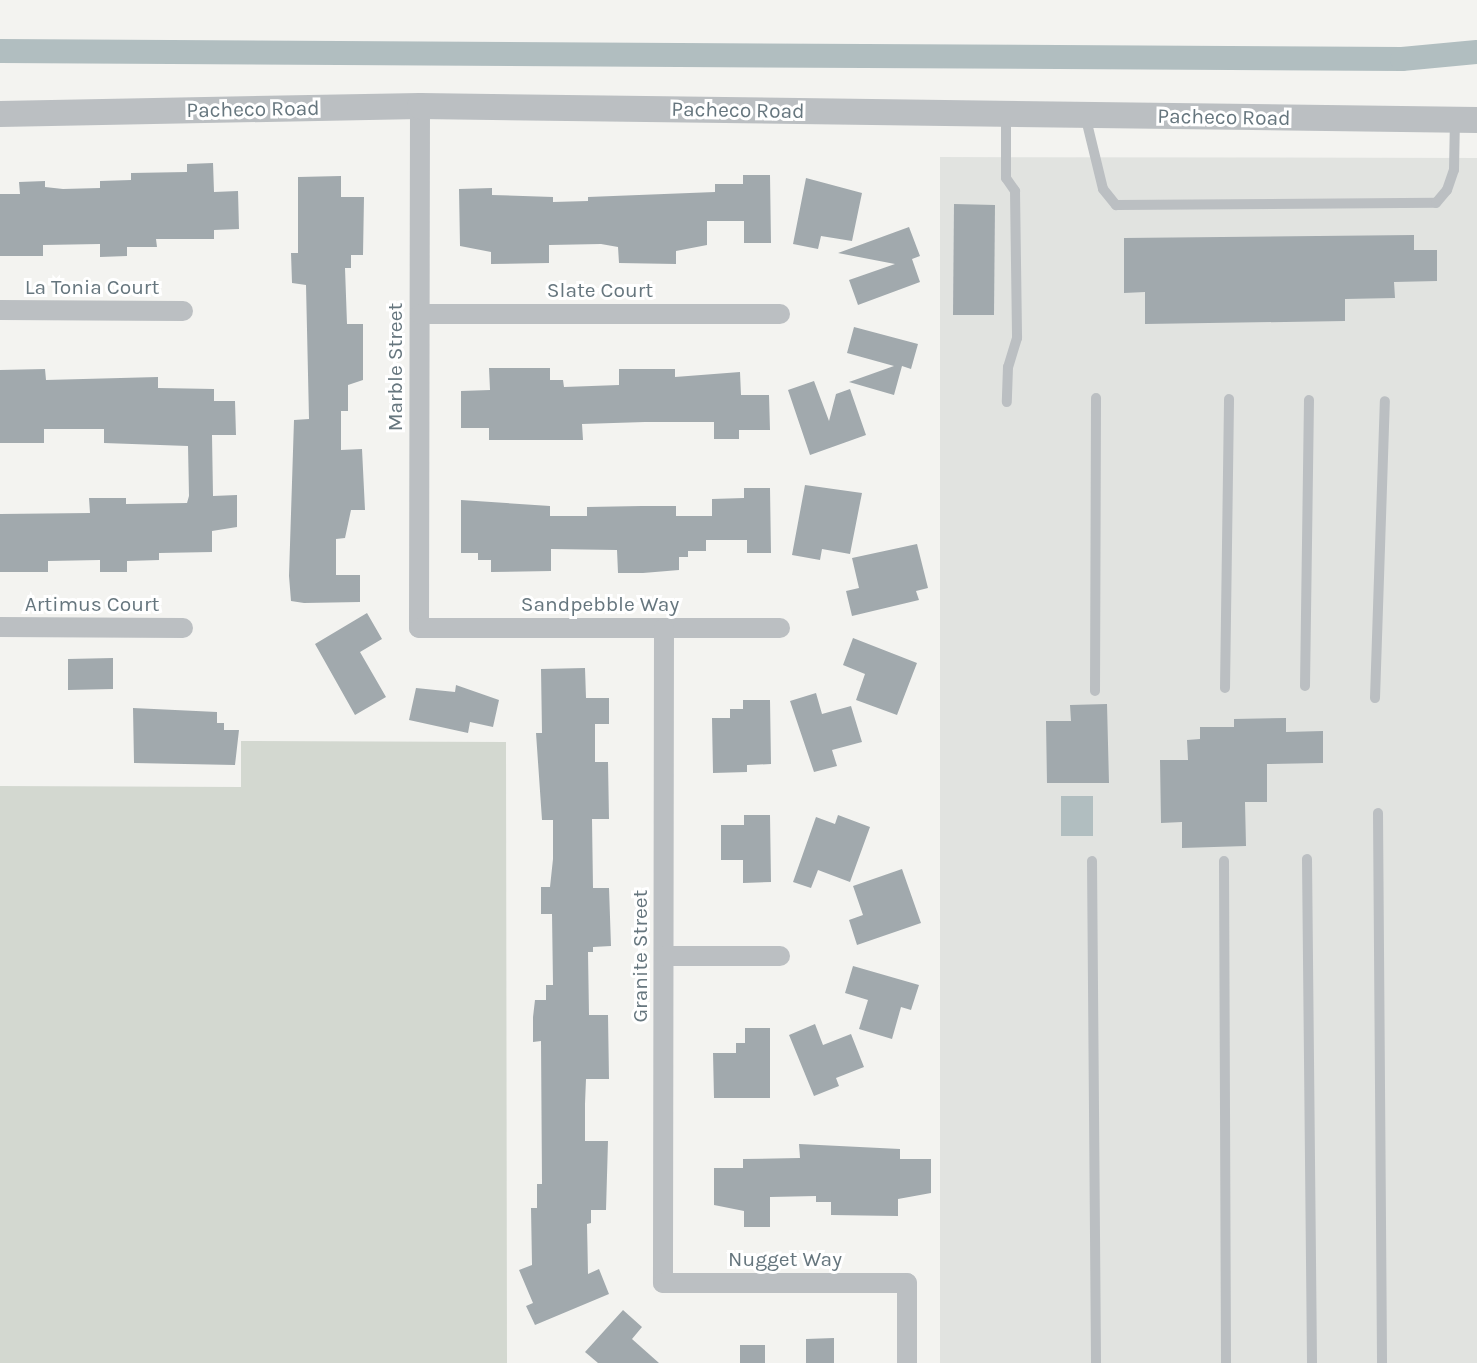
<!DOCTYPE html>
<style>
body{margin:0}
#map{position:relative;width:1477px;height:1363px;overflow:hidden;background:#f3f3f0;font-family:Karla,sans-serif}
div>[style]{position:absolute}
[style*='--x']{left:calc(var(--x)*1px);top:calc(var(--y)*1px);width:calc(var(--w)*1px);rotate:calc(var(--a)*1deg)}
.built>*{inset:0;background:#e1e3e0}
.green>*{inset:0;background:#d3d8d0}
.water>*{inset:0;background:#b1bec0}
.canal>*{height:24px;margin:-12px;padding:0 12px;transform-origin:12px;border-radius:12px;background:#b1bec0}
.building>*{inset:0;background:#a1a9ad}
.service>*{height:10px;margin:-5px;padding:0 5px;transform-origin:5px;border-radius:5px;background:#bbbfc2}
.minor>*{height:20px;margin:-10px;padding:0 10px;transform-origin:10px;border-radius:10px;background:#bbbfc2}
.tertiary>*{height:26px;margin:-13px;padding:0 13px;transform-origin:13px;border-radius:13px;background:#bbbfc2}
span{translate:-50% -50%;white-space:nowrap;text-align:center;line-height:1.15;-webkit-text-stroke:6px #fff;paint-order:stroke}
.street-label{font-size:21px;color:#66767e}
</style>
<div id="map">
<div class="built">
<i style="clip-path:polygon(940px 157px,1477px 158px,1477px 1363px,940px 1363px)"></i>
</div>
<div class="green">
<i style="clip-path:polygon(241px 741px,506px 742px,507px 1363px,0 1363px,0 786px,241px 787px)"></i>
</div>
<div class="water">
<i style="clip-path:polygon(1061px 796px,1093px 796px,1093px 836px,1061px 836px)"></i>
</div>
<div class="canal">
<i style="--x:0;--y:51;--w:1402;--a:0.33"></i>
<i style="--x:1402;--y:59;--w:75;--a:-5.3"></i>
</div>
<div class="building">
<i style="clip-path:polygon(213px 163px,214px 192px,238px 191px,239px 229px,214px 230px,214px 239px,156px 239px,157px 247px,127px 247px,127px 256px,100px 257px,100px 244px,43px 245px,43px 256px,0 256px,0 194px,20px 194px,19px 182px,45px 181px,45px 187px,63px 189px,100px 188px,100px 181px,131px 180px,131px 173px,187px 172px,187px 164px)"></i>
<i style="clip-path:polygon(743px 175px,770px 175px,771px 243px,744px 243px,744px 221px,707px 221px,707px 245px,676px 251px,676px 264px,619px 263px,618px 247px,601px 244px,549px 245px,549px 263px,491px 264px,491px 252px,460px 246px,459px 189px,492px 188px,492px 195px,553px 197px,553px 202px,588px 201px,588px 197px,715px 192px,715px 184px,743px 184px)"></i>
<i style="clip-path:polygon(341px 176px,341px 197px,364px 197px,363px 255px,351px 255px,351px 268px,345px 268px,347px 324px,363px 324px,363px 380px,348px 385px,348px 411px,341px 411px,341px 450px,362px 449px,365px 510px,351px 510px,345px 538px,336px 539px,336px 575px,360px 575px,360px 602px,304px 603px,291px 601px,289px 576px,294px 420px,309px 419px,306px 285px,292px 283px,291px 253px,298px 253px,298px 177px)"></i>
<i style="clip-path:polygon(806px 178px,862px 193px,852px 241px,821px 236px,818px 249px,793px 244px)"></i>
<i style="clip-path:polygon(954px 204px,995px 205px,994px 315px,953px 315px)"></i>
<i style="clip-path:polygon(909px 227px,920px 256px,912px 259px,920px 282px,858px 305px,849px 280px,895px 264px,838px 253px)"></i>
<i style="clip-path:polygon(1414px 235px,1414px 250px,1437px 250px,1437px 281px,1394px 282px,1395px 298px,1345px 299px,1345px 321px,1145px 324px,1145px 292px,1124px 293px,1124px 238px)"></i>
<i style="clip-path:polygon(854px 327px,918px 344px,911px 369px,902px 366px,894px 395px,849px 382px,894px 366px,847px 353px)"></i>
<i style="clip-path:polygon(489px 368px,550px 368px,550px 380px,563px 380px,564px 387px,619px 385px,619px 369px,675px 369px,675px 377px,740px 372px,741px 395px,769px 395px,770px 430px,739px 430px,739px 439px,714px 439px,714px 422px,645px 422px,582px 424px,583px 440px,489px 440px,489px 428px,461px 428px,461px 391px,490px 390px)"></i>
<i style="clip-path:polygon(45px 369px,46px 380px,158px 377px,158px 388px,214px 389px,214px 401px,235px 401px,236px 435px,212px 435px,213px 496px,237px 495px,237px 527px,212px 531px,212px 552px,159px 553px,159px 560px,127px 561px,127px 572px,100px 572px,100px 560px,48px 561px,48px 572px,0 572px,0 514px,90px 513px,89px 498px,126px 498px,126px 504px,187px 503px,189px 496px,188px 446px,104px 443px,104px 429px,44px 429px,44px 443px,0 443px,0 370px)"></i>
<i style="clip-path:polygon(814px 381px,829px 421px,836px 394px,850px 389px,866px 435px,810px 455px,788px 390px)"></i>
<i style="clip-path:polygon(805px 485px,862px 493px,850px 554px,822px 549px,820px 560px,792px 555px)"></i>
<i style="clip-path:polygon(744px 488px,770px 488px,771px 553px,747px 553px,747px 540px,706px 540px,706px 551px,688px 551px,688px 557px,679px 557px,679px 570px,643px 573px,618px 573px,617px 550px,551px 549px,551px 571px,491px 572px,491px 560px,478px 560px,478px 553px,461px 553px,461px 500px,550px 506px,550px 516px,587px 516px,587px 507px,642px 506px,676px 506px,676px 516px,712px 516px,712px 499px,744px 498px)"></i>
<i style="clip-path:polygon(917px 544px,928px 588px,916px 591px,919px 600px,852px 616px,846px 591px,859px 588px,852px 558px)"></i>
<i style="clip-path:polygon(367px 613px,382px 639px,360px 652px,386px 697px,355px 715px,315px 644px)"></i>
<i style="clip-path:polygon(853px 638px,917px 663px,897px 715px,856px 700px,865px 674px,843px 665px)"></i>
<i style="clip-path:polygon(113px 658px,113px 689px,68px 690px,68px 659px)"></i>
<i style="clip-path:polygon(585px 668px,586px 698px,609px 698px,609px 724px,595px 724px,595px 762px,608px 762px,609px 819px,592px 819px,593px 888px,609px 888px,611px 946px,593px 947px,593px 952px,588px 952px,589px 1015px,608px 1015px,609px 1079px,586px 1079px,585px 1104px,585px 1141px,608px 1141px,606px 1210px,591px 1210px,591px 1223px,587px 1224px,588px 1274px,599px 1269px,609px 1294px,535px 1325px,526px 1306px,533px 1303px,519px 1270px,532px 1265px,531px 1208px,537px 1208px,537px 1184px,542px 1184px,541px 1041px,533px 1042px,533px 1017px,535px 1000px,546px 1000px,546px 985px,553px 985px,552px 914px,541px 914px,541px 887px,550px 887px,553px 859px,553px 820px,542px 820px,536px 733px,542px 733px,541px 669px)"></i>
<i style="clip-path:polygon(456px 685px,499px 700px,493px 727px,470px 722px,468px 733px,409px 720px,416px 688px,455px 692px)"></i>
<i style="clip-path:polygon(816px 693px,822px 714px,851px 706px,862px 742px,832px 750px,837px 766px,814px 772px,790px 701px)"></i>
<i style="clip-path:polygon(743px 700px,770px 700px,771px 764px,747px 765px,747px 772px,713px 773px,712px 718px,730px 718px,730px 709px,743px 709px)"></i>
<i style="clip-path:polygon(1107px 704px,1109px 783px,1047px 783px,1046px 721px,1071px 721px,1070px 705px)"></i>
<i style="clip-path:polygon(133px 708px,217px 712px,217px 723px,224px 723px,224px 730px,239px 730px,235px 765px,134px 763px)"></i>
<i style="clip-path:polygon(1286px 718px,1286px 732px,1323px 731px,1323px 763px,1267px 764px,1267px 802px,1245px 802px,1246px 846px,1182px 848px,1182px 822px,1161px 823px,1160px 760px,1188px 760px,1187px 740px,1200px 739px,1200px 727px,1234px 727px,1234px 719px)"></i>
<i style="clip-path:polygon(744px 815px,770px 815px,771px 882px,743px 883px,743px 860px,721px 860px,721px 825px,744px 825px)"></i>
<i style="clip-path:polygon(838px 815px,870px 827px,850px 882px,818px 870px,811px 888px,793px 882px,816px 817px,835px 824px)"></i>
<i style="clip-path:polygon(902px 869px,921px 923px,857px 945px,849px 920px,863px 915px,853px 886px)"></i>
<i style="clip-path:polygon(853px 966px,919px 985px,911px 1010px,901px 1007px,892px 1039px,859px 1029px,868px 1000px,845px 993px)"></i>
<i style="clip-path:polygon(815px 1024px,823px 1045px,851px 1034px,864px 1067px,836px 1078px,839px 1086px,814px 1096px,789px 1035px)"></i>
<i style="clip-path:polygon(745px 1028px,770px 1028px,770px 1098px,714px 1098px,713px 1053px,736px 1053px,736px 1043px,745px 1043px)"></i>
<i style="clip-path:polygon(799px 1144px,900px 1149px,900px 1159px,931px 1159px,931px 1193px,898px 1199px,898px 1216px,831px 1215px,831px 1202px,816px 1202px,816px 1196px,770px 1197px,770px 1227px,744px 1227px,744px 1211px,714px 1205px,714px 1168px,743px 1168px,743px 1159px,800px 1158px)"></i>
<i style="clip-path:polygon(623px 1310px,642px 1327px,632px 1339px,659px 1363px,598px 1363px,585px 1352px)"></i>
<i style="clip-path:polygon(834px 1338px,834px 1363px,806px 1363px,806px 1339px)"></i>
<i style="clip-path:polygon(740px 1345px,765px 1345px,765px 1363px,740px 1363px)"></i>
</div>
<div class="service">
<i style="--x:1006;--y:114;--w:64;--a:90"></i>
<i style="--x:1006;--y:178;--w:16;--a:55"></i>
<i style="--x:1015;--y:191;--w:147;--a:89.2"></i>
<i style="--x:1017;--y:338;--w:30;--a:107"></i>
<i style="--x:1008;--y:367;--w:35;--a:92"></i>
<i style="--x:1085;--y:115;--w:76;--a:76.3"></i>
<i style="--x:1103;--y:189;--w:21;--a:51"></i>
<i style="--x:1116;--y:205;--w:320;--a:-0.4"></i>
<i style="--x:1436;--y:203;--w:17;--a:-50"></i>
<i style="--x:1447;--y:190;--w:21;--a:-71"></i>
<i style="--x:1454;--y:170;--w:50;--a:-88.9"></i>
<i style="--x:1305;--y:686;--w:286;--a:-89.2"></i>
<i style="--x:1225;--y:688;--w:289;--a:-89.2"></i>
<i style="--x:1095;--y:691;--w:293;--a:-89.8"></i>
<i style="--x:1375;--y:698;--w:297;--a:-88.1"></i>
<i style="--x:1378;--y:813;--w:550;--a:89.58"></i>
<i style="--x:1307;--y:859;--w:504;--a:89.43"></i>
<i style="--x:1092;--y:861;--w:502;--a:89.54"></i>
<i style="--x:1224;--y:861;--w:502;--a:89.77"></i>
</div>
<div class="minor">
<i style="--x:420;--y:106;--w:522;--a:90.11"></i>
<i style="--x:419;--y:628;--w:361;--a:0"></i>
<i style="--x:0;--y:310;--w:183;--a:0.3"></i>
<i style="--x:420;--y:314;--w:360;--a:0"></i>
<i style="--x:0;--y:627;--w:183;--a:0.3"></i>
<i style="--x:664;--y:628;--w:655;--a:90.09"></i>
<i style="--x:663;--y:1283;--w:244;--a:0"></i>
<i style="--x:907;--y:1283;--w:80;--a:90"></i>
<i style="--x:664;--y:956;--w:116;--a:0"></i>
</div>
<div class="tertiary">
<i style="--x:0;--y:114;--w:420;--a:-1.1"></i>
<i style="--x:420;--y:106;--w:1057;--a:0.76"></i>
</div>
<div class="street-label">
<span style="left:253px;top:109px;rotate:-1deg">Pacheco Road</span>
<span style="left:738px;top:110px;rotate:1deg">Pacheco Road</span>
<span style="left:1224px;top:117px;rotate:1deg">Pacheco Road</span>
<span style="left:92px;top:287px">La Tonia Court</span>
<span style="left:600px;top:290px">Slate Court</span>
<span style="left:395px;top:367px;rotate:-90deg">Marble Street</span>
<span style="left:92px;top:604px">Artimus Court</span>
<span style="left:600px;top:604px">Sandpebble Way</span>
<span style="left:640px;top:956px;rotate:-90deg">Granite Street</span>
<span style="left:785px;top:1259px">Nugget Way</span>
</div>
</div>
